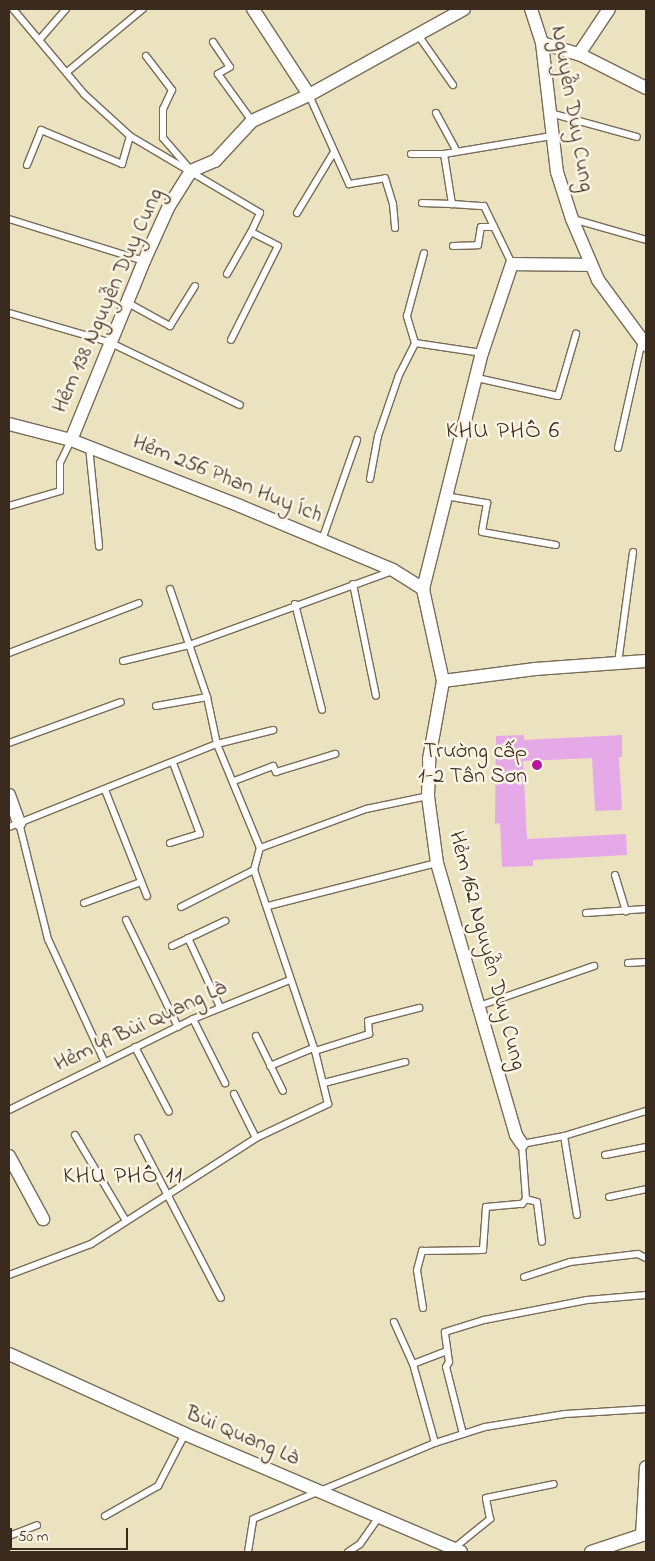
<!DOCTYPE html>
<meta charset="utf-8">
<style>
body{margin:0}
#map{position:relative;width:655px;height:1561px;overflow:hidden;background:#ebe3c0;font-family:"Indie Flower",sans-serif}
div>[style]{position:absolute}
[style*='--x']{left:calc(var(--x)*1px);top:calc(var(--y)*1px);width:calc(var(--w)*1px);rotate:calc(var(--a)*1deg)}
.building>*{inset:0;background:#e5a9e8}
.roads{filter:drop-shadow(1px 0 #796b57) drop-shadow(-1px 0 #796b57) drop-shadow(0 1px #796b57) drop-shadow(0 -1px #796b57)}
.service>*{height:6px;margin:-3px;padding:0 3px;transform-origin:3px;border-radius:3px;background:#fff}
.minor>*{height:12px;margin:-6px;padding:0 6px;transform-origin:6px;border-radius:6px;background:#fff}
.dots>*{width:14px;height:14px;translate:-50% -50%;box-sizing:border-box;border:2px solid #fcf5e5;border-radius:50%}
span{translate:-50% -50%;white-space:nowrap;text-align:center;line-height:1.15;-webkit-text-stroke:5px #fcf5e5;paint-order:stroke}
.street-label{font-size:22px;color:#3b2a1e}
.poi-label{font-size:22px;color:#3b2a1e}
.right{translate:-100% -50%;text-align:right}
.neighbourhood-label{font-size:24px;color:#3b2a1e;letter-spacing:1px}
.frame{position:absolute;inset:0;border:10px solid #3b2a1e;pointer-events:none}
.scale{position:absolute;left:10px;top:1528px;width:118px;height:22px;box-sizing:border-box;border:2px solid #3b2a1e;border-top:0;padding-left:6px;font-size:15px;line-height:18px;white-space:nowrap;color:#3b2a1e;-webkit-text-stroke:4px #fcf5e5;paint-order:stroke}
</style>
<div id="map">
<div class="building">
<i style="clip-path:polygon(524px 735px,524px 740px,622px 735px,622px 757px,619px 757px,622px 810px,595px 811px,592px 758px,523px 761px,527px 839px,626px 834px,627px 855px,533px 860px,533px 866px,502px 867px,500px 823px,495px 824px,496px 736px)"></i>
</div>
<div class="roads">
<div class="service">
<i style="--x:13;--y:9;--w:111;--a:50.1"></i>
<i style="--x:84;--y:94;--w:62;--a:42.4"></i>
<i style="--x:130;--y:136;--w:151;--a:30.6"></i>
<i style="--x:260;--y:213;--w:21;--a:115"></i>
<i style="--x:251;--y:232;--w:30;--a:27"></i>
<i style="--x:278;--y:246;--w:105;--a:116.6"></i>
<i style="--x:418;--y:35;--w:61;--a:55"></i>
<i style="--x:40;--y:39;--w:40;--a:-49"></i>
<i style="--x:213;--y:42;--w:30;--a:56"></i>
<i style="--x:230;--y:67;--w:14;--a:150"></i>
<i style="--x:218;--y:74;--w:58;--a:54.1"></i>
<i style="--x:146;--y:56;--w:43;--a:52.6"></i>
<i style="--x:172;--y:90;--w:21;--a:115"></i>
<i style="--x:163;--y:109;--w:29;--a:90"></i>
<i style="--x:163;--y:138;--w:37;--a:49"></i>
<i style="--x:67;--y:72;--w:99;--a:-39.7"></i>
<i style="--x:309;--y:95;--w:98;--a:65.8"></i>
<i style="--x:349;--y:184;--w:36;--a:-9"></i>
<i style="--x:385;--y:178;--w:27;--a:73"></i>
<i style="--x:393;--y:204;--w:24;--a:85"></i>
<i style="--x:436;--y:113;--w:42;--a:61.6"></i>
<i style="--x:550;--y:113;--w:90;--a:15.4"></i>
<i style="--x:411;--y:154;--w:33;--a:0"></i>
<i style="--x:444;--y:154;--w:109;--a:-9.5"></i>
<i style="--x:444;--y:154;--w:51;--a:80.9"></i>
<i style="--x:452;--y:204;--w:32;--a:4"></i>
<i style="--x:484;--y:206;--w:64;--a:64.2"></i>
<i style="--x:27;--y:165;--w:38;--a:-68"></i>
<i style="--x:41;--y:130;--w:88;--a:22.8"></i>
<i style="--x:122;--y:164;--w:29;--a:-74"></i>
<i style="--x:422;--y:203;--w:30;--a:2"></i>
<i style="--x:297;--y:213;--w:71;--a:-58.8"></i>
<i style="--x:9;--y:219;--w:141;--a:17.3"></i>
<i style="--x:573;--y:219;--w:76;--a:16"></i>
<i style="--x:453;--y:246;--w:25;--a:-2"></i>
<i style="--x:478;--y:245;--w:18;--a:-81"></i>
<i style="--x:481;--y:227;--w:13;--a:0"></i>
<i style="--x:227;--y:274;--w:48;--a:-60.3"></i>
<i style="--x:128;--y:303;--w:48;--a:28.7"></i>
<i style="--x:170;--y:326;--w:47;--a:-58"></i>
<i style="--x:9;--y:313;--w:104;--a:16.2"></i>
<i style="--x:109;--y:342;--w:145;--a:25.7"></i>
<i style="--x:415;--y:343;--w:68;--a:8.5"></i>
<i style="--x:477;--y:378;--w:83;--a:12.5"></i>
<i style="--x:558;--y:396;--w:65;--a:-73.8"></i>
<i style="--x:89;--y:447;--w:100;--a:84.2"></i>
<i style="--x:618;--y:448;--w:110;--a:-77.4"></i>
<i style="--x:370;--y:479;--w:44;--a:-79.5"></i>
<i style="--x:378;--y:436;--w:65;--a:-71"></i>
<i style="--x:399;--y:375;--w:36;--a:-63"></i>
<i style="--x:415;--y:343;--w:28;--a:-107"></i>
<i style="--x:407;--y:316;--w:65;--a:-74.9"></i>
<i style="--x:445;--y:496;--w:43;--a:9.5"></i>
<i style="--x:487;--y:503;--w:29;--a:100"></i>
<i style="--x:482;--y:532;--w:75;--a:10"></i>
<i style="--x:9;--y:506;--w:53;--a:-16.4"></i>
<i style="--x:60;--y:491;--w:28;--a:-90"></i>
<i style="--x:60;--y:463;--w:25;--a:-64"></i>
<i style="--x:322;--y:540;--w:106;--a:-70.7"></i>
<i style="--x:353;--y:584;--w:114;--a:78.4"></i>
<i style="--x:295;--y:604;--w:109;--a:75.7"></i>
<i style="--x:9;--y:653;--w:139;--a:-21"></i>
<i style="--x:123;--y:661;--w:68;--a:-13.6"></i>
<i style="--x:189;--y:645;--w:216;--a:-20"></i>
<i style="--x:618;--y:663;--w:112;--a:-82.3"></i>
<i style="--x:156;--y:706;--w:52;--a:-10"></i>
<i style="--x:9;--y:743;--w:119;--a:-20.1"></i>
<i style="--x:234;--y:781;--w:42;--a:-21"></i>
<i style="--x:273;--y:766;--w:7;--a:63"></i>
<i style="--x:276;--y:772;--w:62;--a:-17"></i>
<i style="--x:105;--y:790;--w:114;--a:68.4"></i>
<i style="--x:19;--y:823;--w:120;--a:76"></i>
<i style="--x:48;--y:939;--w:136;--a:65.3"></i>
<i style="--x:9;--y:827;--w:224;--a:-21.8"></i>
<i style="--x:217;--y:744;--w:58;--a:-14"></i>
<i style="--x:170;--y:843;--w:31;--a:-17"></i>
<i style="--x:200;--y:834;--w:76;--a:-110.8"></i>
<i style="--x:260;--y:848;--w:113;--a:-20.2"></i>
<i style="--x:366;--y:809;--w:63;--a:-11.8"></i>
<i style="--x:615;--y:875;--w:38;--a:73"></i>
<i style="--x:84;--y:903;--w:61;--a:-20.2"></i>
<i style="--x:268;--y:906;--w:174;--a:-14.3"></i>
<i style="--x:181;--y:907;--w:82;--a:-26.9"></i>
<i style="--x:586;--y:913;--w:60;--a:-3.8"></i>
<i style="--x:126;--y:920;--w:119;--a:64.1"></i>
<i style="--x:188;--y:938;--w:76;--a:65.1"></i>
<i style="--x:172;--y:946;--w:59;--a:-25.3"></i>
<i style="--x:628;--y:963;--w:18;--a:-3"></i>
<i style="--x:479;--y:1006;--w:122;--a:-19.2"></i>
<i style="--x:193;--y:1019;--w:72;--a:63.4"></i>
<i style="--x:256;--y:1036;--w:61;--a:63.9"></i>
<i style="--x:135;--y:1047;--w:73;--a:62.4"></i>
<i style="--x:315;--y:1051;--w:57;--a:-17.5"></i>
<i style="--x:369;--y:1034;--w:13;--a:-94"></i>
<i style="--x:368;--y:1021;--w:53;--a:-14.3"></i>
<i style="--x:270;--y:1066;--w:47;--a:-22.7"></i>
<i style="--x:324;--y:1083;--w:84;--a:-14.5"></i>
<i style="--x:234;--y:1094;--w:49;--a:63.4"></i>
<i style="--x:9;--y:1110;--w:205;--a:-26.3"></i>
<i style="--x:193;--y:1019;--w:105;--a:-21.9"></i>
<i style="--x:75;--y:1135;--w:100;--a:59.3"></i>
<i style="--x:564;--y:1136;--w:80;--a:80.7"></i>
<i style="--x:138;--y:1138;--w:180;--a:62.6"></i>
<i style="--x:605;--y:1155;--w:42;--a:-11"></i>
<i style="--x:609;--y:1197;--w:38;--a:-12"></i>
<i style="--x:526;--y:1199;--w:55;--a:-94.2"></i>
<i style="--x:522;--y:1144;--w:43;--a:-10.8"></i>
<i style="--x:564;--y:1136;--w:86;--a:-17"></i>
<i style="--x:526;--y:1199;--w:11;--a:15"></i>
<i style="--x:537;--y:1202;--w:40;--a:82.9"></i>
<i style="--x:9;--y:1275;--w:88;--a:-20.7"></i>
<i style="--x:91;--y:1244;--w:196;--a:-32.7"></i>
<i style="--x:256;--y:1138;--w:80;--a:-25.3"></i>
<i style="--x:328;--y:1104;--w:55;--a:-103.8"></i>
<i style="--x:315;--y:1051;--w:191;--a:-108.6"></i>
<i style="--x:254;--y:870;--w:23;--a:-75"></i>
<i style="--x:260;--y:848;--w:113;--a:-112.5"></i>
<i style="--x:217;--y:744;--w:48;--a:-102"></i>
<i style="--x:207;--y:697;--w:114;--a:-108.9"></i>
<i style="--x:524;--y:1277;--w:48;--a:-18.1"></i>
<i style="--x:570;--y:1262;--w:68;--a:-6.7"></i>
<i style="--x:638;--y:1254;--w:9;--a:27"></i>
<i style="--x:423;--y:1308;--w:38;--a:-99"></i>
<i style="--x:417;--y:1270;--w:20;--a:-75"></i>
<i style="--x:422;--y:1251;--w:61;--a:-0.9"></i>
<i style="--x:483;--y:1250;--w:43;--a:-86"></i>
<i style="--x:486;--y:1207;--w:36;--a:-5"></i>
<i style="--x:522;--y:1204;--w:6;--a:-51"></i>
<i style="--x:394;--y:1322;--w:46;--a:65.7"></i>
<i style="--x:413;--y:1364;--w:82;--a:74.4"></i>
<i style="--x:413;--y:1364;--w:36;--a:-21"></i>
<i style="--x:463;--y:1434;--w:69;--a:-104.2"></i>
<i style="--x:446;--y:1367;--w:6;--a:-59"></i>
<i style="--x:449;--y:1362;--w:30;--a:-98"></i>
<i style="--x:445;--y:1332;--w:41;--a:-17.1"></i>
<i style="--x:484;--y:1320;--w:105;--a:-11"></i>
<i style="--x:587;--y:1300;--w:59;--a:-4.8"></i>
<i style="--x:105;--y:1516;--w:61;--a:-29.5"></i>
<i style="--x:158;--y:1486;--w:59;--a:-62.6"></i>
<i style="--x:9;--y:1536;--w:30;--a:-21"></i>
<i style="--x:453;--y:1549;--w:48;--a:-39"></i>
<i style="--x:490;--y:1519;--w:21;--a:-101"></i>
<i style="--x:486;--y:1498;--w:69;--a:-11.6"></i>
<i style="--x:248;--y:1552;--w:33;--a:-81"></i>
<i style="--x:253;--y:1519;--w:197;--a:-22.7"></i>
<i style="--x:435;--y:1443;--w:52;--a:-17.7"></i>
<i style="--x:485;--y:1427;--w:81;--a:-9.2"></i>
<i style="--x:565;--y:1414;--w:81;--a:-3.5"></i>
<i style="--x:348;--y:1552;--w:14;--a:-34"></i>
<i style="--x:360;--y:1544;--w:33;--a:-55"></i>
</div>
<div class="minor">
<i style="--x:253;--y:9;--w:103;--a:56.9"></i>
<i style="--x:531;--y:9;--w:36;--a:72"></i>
<i style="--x:542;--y:43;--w:130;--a:83.4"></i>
<i style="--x:557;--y:172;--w:49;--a:72.3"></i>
<i style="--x:572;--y:219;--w:66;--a:66.9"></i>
<i style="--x:598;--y:280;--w:81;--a:53.6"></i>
<i style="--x:542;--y:43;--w:39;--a:17"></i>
<i style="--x:579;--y:54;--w:54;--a:-56.3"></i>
<i style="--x:579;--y:54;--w:75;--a:26.9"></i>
<i style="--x:9;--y:424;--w:64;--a:14.5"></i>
<i style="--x:71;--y:440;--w:181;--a:21.3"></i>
<i style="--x:240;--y:506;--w:166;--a:22.7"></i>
<i style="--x:393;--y:570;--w:36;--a:32"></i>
<i style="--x:71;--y:440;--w:193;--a:-67.8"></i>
<i style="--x:144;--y:261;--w:60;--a:-65.6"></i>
<i style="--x:169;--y:206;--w:41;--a:-57.8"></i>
<i style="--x:191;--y:171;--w:26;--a:-23"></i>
<i style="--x:215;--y:161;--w:54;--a:-47.2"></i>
<i style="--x:252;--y:121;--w:63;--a:-24.5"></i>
<i style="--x:309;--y:95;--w:177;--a:-29"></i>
<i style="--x:443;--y:681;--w:93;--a:-7.4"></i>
<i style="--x:535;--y:669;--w:111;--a:-4.1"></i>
<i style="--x:9;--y:795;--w:30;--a:70"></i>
<i style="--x:522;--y:1144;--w:11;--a:-124"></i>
<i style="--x:516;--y:1135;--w:283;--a:-106.2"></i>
<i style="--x:437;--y:863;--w:68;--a:-97.7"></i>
<i style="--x:428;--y:796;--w:37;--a:-88"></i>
<i style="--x:429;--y:759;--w:79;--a:-79.8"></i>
<i style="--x:443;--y:681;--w:94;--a:-102.3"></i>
<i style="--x:423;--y:589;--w:243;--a:-76"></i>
<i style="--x:482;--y:353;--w:94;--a:-71.4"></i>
<i style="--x:512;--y:264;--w:79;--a:0.7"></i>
<i style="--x:9;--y:1156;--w:72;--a:61.6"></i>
<i style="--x:9;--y:1354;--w:193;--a:24.4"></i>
<i style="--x:185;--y:1434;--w:300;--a:23.1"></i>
<i style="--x:591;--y:1552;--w:54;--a:-18.4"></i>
<i style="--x:642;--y:1535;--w:68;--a:-86.6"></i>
</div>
</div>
<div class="dots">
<i style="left:537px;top:765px;background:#b5179e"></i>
</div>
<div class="street-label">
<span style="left:571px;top:109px;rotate:80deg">Nguyễn Duy Cung</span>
<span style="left:109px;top:301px;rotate:-66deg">Hẻm 138 Nguyễn Duy Cung</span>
<span style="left:227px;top:480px;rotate:22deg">Hẻm 256 Phan Huy Ích</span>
<span style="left:486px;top:951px;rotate:75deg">Hẻm 162 Nguyễn Duy Cung</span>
<span style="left:141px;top:1027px;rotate:-25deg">Hẻm 49 Bùi Quang Là</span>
<span style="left:242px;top:1437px;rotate:23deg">Bùi Quang Là</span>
</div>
<div class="poi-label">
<span class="right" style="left:527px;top:765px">Trường cấp<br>1-2 Tân Sơn</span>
</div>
<div class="neighbourhood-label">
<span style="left:503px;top:432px">KHU PHỐ 6</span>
<span style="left:123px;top:1177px">KHU PHỐ 11</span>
</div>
<div class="frame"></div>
<div class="scale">50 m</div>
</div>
